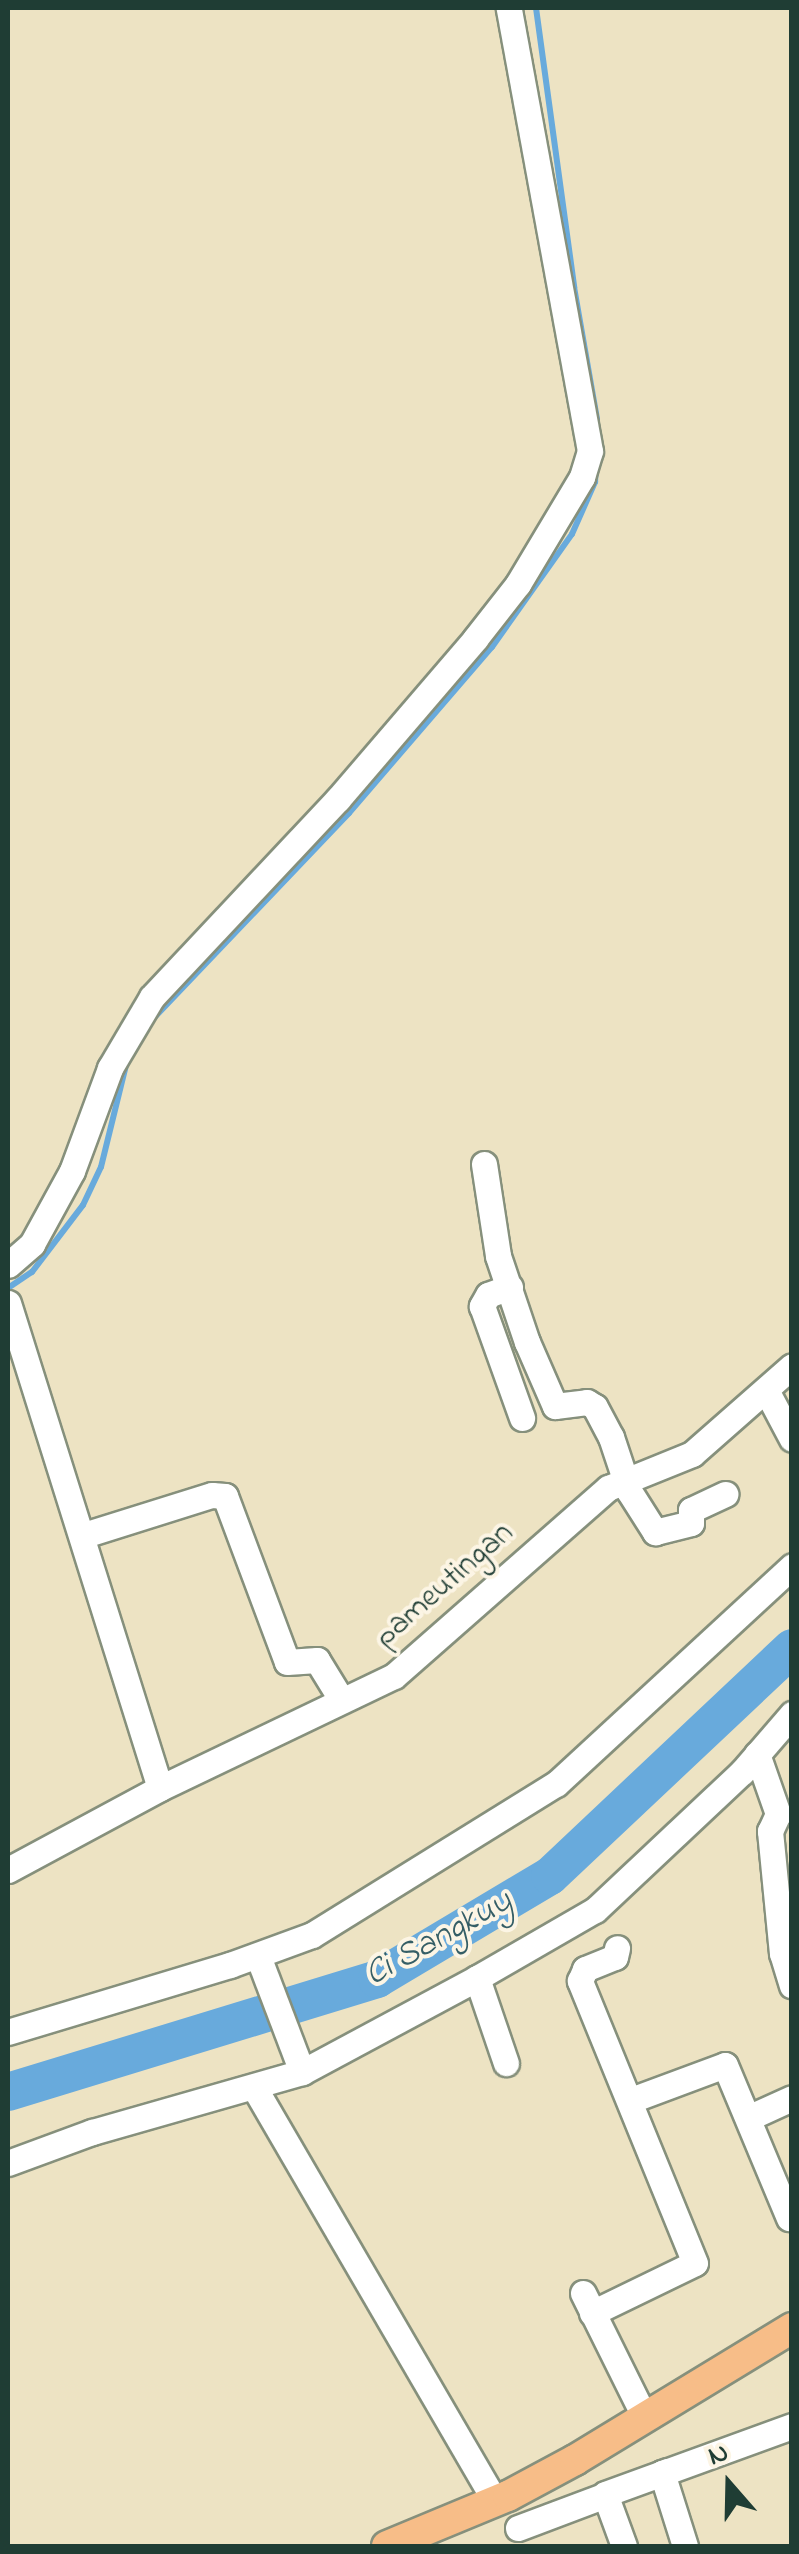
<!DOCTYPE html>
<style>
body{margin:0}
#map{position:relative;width:799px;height:2554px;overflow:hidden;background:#ede3c3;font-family:"Indie Flower",sans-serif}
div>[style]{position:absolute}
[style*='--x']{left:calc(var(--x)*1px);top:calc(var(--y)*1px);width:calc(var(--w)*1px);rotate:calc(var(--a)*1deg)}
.stream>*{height:6px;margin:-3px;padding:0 3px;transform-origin:3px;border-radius:3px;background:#68aadc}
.river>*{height:38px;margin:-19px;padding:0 19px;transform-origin:19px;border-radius:19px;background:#68aadc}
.roads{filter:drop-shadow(2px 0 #86907c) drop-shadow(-2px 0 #86907c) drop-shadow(0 2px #86907c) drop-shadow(0 -2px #86907c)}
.minor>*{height:25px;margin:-12.5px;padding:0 12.5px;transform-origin:12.5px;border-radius:12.5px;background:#fff}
.major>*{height:30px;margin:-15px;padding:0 15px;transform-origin:15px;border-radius:15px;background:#f7bd88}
span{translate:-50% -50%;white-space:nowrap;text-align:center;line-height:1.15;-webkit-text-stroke:8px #fcf5e5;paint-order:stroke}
.street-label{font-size:32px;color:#1f3d34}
.water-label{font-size:35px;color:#355e66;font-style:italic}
.frame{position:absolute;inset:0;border:10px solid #1f3d34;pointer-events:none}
.north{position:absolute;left:679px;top:2434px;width:100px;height:100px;-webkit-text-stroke:8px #fcf5e5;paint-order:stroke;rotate:340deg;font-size:28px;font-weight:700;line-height:40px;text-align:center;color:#1f3d34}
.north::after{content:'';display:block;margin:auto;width:35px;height:45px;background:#1f3d34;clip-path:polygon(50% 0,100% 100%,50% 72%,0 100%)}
</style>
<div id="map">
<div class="stream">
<i style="--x:536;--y:8;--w:282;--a:82.2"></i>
<i style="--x:574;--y:287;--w:134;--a:80.1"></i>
<i style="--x:151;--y:1021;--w:287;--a:-46.4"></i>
<i style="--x:349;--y:813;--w:219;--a:-49.3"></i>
<i style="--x:492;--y:647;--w:138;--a:-54.7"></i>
<i style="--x:572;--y:534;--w:57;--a:-66.1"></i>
<i style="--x:595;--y:482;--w:15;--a:-86"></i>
<i style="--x:8;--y:1288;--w:29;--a:-34"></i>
<i style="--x:32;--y:1272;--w:84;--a:-52.7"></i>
<i style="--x:83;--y:1205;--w:42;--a:-64.7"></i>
<i style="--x:101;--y:1167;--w:113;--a:-76.2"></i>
</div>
<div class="river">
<i style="--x:8;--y:2092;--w:386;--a:-17"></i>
<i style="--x:377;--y:1979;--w:201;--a:-30.8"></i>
<i style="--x:550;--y:1876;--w:332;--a:-43.3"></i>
</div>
<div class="roads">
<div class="minor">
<i style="--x:484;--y:1164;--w:93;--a:81.3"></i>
<i style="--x:498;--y:1256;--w:91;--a:71.4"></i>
<i style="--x:527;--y:1342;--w:70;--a:66.4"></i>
<i style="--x:555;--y:1406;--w:32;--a:-7"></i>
<i style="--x:587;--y:1402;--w:9;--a:32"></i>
<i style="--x:595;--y:1407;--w:34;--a:62"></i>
<i style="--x:611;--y:1437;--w:57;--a:71.6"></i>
<i style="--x:629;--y:1491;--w:49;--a:57.6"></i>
<i style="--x:655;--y:1532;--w:37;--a:-14"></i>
<i style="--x:691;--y:1523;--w:13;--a:-90"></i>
<i style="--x:691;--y:1510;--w:38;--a:-25"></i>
<i style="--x:8;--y:1265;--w:32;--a:-41"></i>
<i style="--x:32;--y:1244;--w:83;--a:-61.3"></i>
<i style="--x:72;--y:1171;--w:110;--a:-69.7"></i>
<i style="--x:110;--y:1068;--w:82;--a:-59.4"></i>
<i style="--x:152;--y:997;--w:272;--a:-46.8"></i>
<i style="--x:338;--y:799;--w:211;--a:-49.4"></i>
<i style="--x:475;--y:639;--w:70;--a:-52"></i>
<i style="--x:518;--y:584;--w:125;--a:-59.1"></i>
<i style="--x:582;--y:477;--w:27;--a:-73"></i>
<i style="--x:590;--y:451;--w:450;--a:-100.4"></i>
<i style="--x:510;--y:1287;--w:23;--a:160"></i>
<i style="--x:488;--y:1295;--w:13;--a:119"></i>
<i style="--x:482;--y:1306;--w:119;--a:70.3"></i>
<i style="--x:8;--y:1303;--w:508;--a:72.6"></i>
<i style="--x:767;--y:1392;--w:53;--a:62"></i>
<i style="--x:84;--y:1535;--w:134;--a:-17.4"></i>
<i style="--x:212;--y:1495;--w:13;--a:4"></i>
<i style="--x:225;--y:1496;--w:177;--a:69.5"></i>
<i style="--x:287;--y:1662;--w:30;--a:-4"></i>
<i style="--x:317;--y:1660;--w:46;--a:58.4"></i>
<i style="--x:757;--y:1754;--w:64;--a:70.7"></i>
<i style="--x:778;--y:1814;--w:19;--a:115"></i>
<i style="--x:770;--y:1831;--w:123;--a:84.4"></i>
<i style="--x:782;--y:1953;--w:34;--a:73"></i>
<i style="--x:8;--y:1870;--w:173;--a:-28.3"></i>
<i style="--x:160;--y:1788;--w:259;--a:-25.6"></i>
<i style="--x:394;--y:1676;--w:285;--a:-41.3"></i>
<i style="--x:608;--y:1488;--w:91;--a:-22"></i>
<i style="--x:692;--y:1454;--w:133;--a:-41.3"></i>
<i style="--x:258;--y:1956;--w:124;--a:69.2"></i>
<i style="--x:477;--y:1978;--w:90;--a:71.2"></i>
<i style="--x:8;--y:2032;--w:232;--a:-16.8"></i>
<i style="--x:230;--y:1965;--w:87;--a:-20.1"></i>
<i style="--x:312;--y:1935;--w:287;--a:-31.8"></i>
<i style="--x:556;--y:1784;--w:321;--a:-42.7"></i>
<i style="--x:254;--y:2087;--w:479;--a:59.8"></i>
<i style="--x:631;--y:2100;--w:100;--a:-20.4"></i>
<i style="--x:725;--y:2065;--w:166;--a:67.3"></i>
<i style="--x:748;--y:2118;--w:48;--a:-24.4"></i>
<i style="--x:8;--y:2163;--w:90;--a:-20.3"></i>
<i style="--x:92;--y:2132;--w:218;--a:-15.9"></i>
<i style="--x:302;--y:2072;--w:199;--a:-28.2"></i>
<i style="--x:477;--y:1978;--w:136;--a:-30"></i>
<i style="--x:595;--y:1910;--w:202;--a:-43.2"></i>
<i style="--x:742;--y:1772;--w:77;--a:-49.2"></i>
<i style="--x:583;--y:2293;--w:137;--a:63.6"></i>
<i style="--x:592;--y:2313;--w:114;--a:-25.9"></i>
<i style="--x:695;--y:2263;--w:305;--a:-112.2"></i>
<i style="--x:580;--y:1981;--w:13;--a:-67"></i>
<i style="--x:585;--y:1969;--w:32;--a:-22"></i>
<i style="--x:615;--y:1957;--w:9;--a:-77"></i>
<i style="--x:667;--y:2471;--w:5;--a:158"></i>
<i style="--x:662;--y:2473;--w:77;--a:72.5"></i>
<i style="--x:518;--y:2528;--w:99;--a:-20.6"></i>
<i style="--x:624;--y:2546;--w:55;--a:-110.1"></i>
<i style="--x:605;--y:2494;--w:199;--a:-20"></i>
</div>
<div class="major">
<i style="--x:387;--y:2546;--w:131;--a:-22.5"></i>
<i style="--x:508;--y:2496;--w:76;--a:-28.2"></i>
<i style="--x:575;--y:2460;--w:254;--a:-31.3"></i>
</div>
</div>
<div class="street-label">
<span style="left:445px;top:1586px;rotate:-41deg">pameutingan</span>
</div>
<div class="water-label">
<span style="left:439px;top:1939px;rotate:-29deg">Ci Sangkuy</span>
</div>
<div class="frame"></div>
<div class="north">N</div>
</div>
